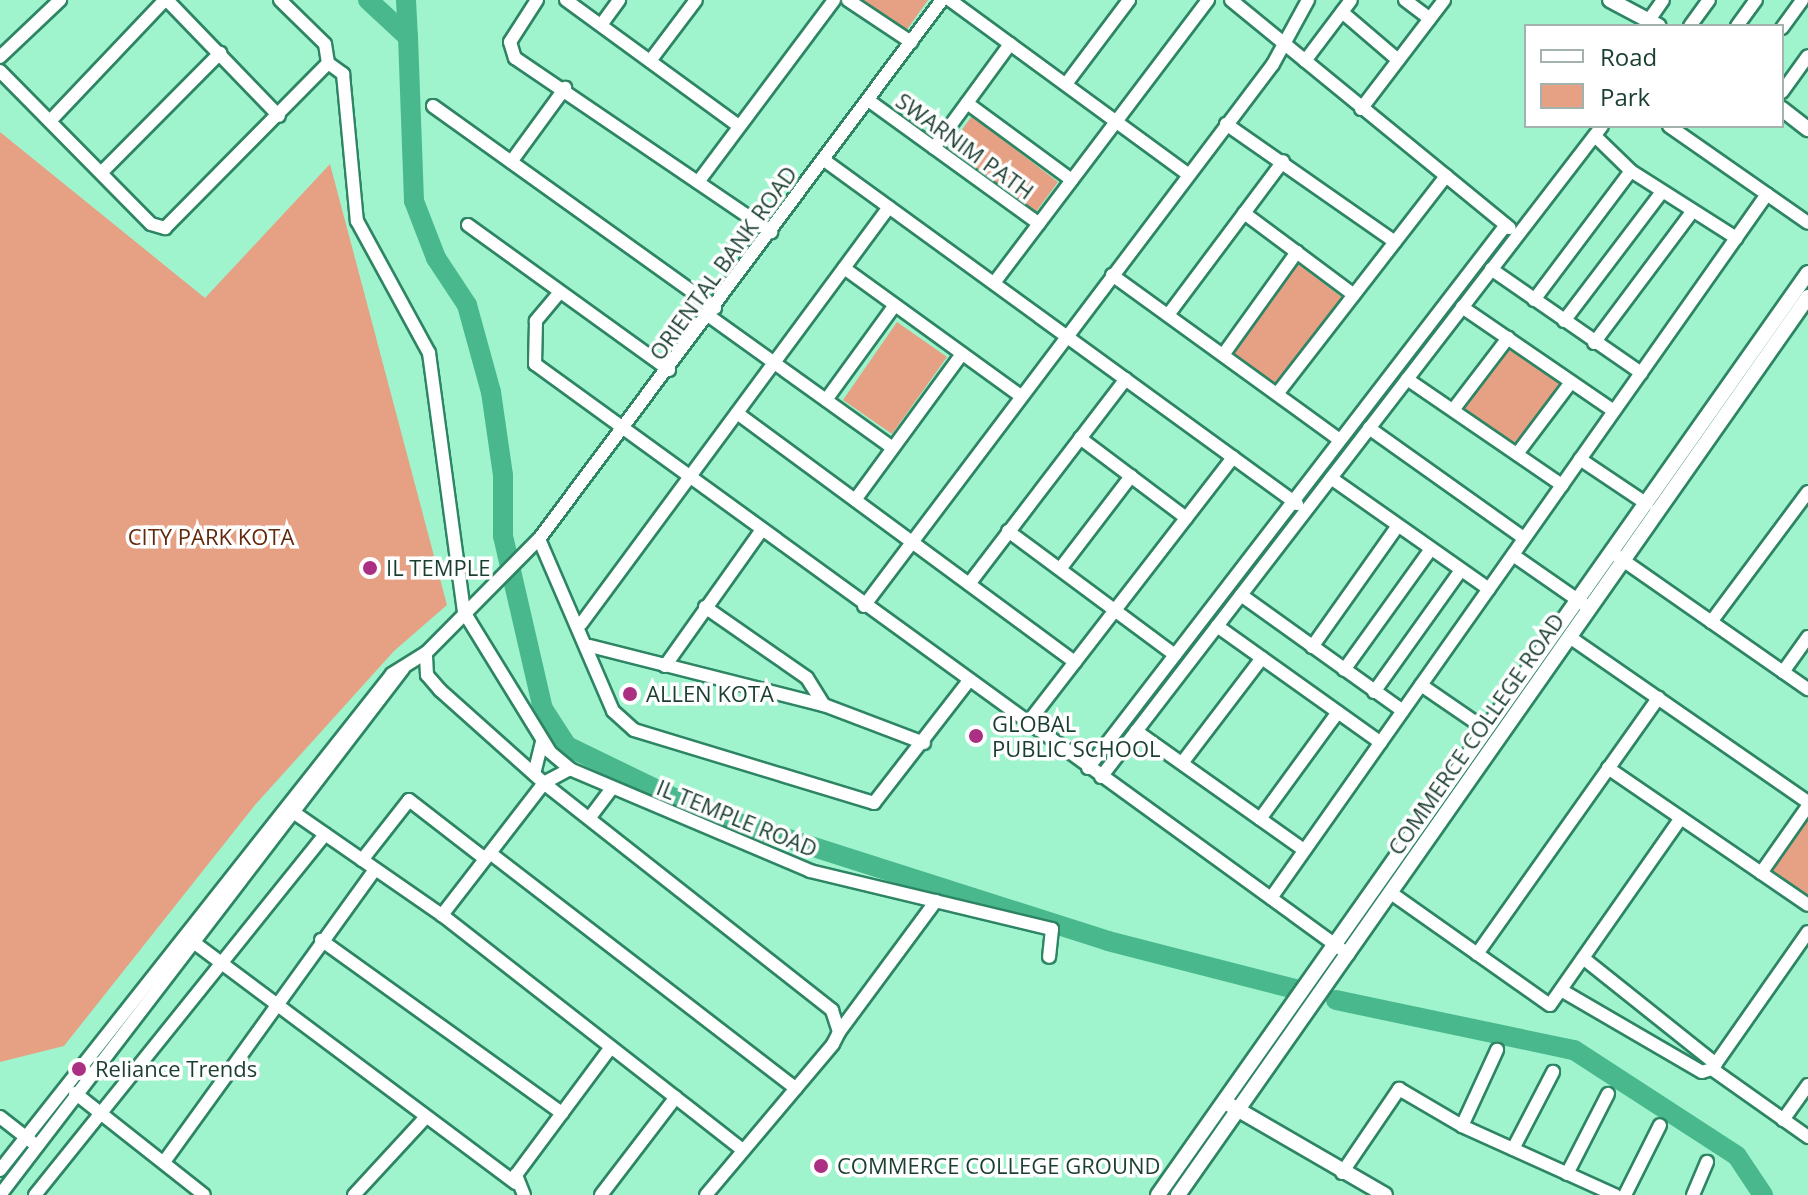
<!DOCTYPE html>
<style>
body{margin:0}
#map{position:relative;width:1808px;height:1195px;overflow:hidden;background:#9ff4ce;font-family:"Open Sans",sans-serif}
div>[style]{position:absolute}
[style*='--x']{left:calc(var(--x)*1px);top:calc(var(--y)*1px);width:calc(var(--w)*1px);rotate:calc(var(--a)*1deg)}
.green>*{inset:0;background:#e6a184}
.river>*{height:20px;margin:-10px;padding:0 10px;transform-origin:10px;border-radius:10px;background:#49b98d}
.roads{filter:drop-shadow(2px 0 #2e8564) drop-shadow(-2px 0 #2e8564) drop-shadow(0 2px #2e8564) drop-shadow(0 -2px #2e8564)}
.minor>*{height:12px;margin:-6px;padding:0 6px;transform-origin:6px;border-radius:6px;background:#fff}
.tertiary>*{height:14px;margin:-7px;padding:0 7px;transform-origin:7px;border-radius:7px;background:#fff}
.dots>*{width:22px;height:22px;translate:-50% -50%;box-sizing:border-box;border:4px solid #fff;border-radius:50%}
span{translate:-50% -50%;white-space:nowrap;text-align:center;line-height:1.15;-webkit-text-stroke:7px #fff;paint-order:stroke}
.street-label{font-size:22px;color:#1a3e2f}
.park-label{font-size:22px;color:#62290d}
.poi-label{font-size:22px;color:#1a3e2f}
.left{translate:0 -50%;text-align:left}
.legend{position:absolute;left:1524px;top:24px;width:260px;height:104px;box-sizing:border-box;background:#fff;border:2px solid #a3b2ac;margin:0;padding:10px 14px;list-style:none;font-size:24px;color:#1a3e2f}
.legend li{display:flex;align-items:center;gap:16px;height:40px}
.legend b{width:40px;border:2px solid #a3b2ac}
</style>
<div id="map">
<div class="green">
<i style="clip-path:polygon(862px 0,928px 0,906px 31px)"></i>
<i style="clip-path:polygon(972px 116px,1058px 182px,1035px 213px,949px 147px)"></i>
<i style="clip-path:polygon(0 132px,205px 298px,330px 164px,447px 605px,394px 651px,255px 805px,64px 1046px,0 1062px)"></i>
<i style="clip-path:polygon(1297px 263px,1343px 298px,1274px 384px,1233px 353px)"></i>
<i style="clip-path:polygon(897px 322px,947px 357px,892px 434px,843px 400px)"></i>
<i style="clip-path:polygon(1507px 345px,1562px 384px,1516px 448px,1461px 409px)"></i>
<i style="clip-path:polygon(1808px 814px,1808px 899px,1768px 871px)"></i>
</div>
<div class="river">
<i style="--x:368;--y:0;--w:54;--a:42.8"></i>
<i style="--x:408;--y:37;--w:164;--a:87.9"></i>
<i style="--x:414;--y:201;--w:61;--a:68.9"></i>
<i style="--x:436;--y:258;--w:56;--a:56.6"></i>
<i style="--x:467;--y:305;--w:90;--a:74.6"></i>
<i style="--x:491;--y:392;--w:84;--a:81.8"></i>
<i style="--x:503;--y:475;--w:61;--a:90"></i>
<i style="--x:503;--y:536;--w:178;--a:77"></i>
<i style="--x:543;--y:709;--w:44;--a:57"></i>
<i style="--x:567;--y:746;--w:149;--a:25.9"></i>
<i style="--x:701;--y:811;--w:427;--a:17.7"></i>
<i style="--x:1108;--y:941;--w:193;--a:14.4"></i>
<i style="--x:406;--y:0;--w:37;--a:87"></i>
<i style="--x:1336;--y:1000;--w:243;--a:11.9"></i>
<i style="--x:1574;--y:1050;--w:194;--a:33"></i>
<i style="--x:1737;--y:1156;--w:47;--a:56.3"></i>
</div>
<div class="roads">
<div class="minor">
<i style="--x:167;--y:0;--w:161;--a:46"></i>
<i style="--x:537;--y:0;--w:50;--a:122.7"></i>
<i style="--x:510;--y:42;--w:17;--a:73"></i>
<i style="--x:515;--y:58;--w:310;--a:34.2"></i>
<i style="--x:566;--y:0;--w:214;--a:36.1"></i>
<i style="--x:848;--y:0;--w:76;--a:33.7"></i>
<i style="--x:950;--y:0;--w:293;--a:36.2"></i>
<i style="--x:1231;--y:0;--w:360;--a:39.3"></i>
<i style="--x:1405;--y:0;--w:31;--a:37"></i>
<i style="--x:1342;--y:12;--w:74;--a:40.6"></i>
<i style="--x:1649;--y:20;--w:24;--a:-55"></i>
<i style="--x:601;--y:25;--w:31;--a:-54"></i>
<i style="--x:1690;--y:26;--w:32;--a:-54"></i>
<i style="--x:1737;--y:26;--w:32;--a:-54"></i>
<i style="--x:1782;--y:28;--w:34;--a:-54"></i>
<i style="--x:0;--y:57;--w:83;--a:-43.5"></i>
<i style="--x:650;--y:61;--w:76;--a:-53"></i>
<i style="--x:1305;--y:61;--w:76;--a:-53"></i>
<i style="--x:328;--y:63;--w:19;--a:36"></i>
<i style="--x:343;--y:74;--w:148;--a:84.6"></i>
<i style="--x:357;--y:221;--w:150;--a:61.4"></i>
<i style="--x:429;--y:353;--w:261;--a:82.3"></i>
<i style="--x:464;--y:612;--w:164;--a:58.4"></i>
<i style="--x:550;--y:752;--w:26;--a:40"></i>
<i style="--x:570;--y:769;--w:261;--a:23"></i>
<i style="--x:810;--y:871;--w:249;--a:13.5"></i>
<i style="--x:1052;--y:929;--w:28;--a:96"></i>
<i style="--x:0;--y:71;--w:215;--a:45.4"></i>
<i style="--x:151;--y:224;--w:15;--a:16"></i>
<i style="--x:165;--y:228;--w:232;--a:-45.3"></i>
<i style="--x:328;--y:63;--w:19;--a:-99"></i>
<i style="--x:325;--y:44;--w:63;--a:-135.6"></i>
<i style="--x:1066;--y:84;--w:105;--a:-53.1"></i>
<i style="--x:1782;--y:92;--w:44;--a:-54.2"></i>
<i style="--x:868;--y:100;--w:211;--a:35.9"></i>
<i style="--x:967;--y:103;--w:130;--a:36.3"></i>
<i style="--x:433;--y:106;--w:347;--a:35.6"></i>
<i style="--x:1361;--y:109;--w:137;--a:-52.7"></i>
<i style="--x:50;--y:121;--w:167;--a:-46.5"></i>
<i style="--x:1226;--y:124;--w:206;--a:34.9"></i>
<i style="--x:1669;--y:126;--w:169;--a:34.9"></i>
<i style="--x:1595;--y:136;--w:50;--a:44.2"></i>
<i style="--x:1631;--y:171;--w:125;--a:32.5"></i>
<i style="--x:934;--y:148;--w:129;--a:-53.8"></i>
<i style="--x:824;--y:160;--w:585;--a:36.03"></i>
<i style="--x:511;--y:162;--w:92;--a:-53.9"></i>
<i style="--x:102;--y:172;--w:168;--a:-45.2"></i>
<i style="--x:698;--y:182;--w:227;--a:-53.2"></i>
<i style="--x:1244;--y:213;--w:137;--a:36.7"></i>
<i style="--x:468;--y:225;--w:248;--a:35.8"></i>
<i style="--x:844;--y:268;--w:218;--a:35.9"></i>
<i style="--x:1491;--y:269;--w:183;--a:34.7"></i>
<i style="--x:1112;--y:275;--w:281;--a:35.9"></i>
<i style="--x:994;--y:283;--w:355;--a:-52.9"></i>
<i style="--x:560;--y:292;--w:38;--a:130"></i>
<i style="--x:536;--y:321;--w:43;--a:91.3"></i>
<i style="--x:535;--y:364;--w:1005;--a:35.97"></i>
<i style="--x:1534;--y:300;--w:161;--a:-53.1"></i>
<i style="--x:1462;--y:307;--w:184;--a:34.4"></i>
<i style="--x:1168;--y:315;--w:192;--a:-53.2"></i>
<i style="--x:709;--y:316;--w:226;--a:35.7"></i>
<i style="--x:1564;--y:321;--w:162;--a:-52.8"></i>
<i style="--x:1594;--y:343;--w:164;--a:-53.2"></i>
<i style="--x:1223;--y:355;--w:127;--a:-54.3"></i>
<i style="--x:1407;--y:379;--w:188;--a:34.4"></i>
<i style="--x:1277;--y:394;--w:276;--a:-52.2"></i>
<i style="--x:826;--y:400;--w:117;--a:-54"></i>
<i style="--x:1453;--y:410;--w:91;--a:-52.6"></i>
<i style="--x:737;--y:413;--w:420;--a:36.4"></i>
<i style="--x:1369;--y:428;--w:190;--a:35.4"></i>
<i style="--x:1080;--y:438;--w:133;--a:37"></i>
<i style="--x:1517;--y:454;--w:90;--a:-53.1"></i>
<i style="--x:1580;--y:459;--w:81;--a:33.9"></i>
<i style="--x:1331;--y:478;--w:193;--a:35.1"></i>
<i style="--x:855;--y:500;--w:181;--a:-53.8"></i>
<i style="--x:1008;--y:531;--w:208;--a:36.6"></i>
<i style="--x:539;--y:539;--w:187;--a:66.7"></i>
<i style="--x:613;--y:711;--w:28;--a:42"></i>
<i style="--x:634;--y:730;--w:251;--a:16.9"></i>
<i style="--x:874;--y:803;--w:153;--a:-52.2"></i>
<i style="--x:1513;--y:555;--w:88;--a:34.8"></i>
<i style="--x:1617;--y:556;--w:233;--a:34.9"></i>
<i style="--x:1060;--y:569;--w:117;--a:-52.6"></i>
<i style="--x:969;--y:584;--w:258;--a:-52.6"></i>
<i style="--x:1241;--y:595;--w:199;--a:35.6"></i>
<i style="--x:864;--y:606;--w:679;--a:-52.96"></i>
<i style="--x:1273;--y:64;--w:73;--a:-61.3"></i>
<i style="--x:705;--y:607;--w:124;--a:34.8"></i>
<i style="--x:807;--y:678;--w:32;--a:58"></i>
<i style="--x:1711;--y:622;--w:162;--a:-53.3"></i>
<i style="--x:581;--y:624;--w:518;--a:-53.55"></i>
<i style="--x:1217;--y:626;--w:201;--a:35.5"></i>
<i style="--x:1571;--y:638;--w:288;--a:34.7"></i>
<i style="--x:590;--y:646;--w:241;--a:14.2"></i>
<i style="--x:824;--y:705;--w:107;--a:20.8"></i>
<i style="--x:1312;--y:647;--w:147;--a:-54.7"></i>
<i style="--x:665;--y:666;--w:166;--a:-54.6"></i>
<i style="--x:1344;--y:670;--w:149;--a:-54.3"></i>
<i style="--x:1783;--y:672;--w:43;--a:-54.5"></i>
<i style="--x:1421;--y:685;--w:78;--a:34.5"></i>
<i style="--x:1374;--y:692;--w:150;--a:-54.5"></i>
<i style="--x:1027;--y:724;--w:337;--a:-52.3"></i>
<i style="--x:1136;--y:731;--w:206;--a:35.3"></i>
<i style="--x:1182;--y:763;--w:132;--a:-52.7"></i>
<i style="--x:1088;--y:768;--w:685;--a:-52.41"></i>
<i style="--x:1608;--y:768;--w:242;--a:34.4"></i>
<i style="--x:570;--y:769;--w:30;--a:152"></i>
<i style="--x:544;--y:783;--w:167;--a:127.7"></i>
<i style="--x:442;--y:915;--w:380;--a:38"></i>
<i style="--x:534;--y:774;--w:34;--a:-76"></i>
<i style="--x:1101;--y:777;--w:821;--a:-52.42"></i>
<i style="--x:296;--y:814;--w:178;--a:34.7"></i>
<i style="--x:591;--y:816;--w:35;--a:-53"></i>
<i style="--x:1260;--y:819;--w:132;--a:-53.9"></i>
<i style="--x:490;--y:853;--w:386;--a:37.6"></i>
<i style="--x:362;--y:860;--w:76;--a:-51.9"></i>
<i style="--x:409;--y:800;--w:96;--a:37.8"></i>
<i style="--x:1761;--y:873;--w:82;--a:-55"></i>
<i style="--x:1391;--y:893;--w:194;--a:35.2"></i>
<i style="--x:1550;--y:1005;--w:228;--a:-55"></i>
<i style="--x:1271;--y:898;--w:861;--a:-54.83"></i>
<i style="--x:321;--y:940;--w:297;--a:35.7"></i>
<i style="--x:196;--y:944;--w:399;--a:36.8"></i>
<i style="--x:1477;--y:954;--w:314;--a:-54.7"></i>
<i style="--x:1583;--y:958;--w:170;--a:38.6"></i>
<i style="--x:1561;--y:990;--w:163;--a:30.2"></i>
<i style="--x:1702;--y:1072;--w:10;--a:-17"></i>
<i style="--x:1712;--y:1069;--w:167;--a:-55"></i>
<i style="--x:839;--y:1032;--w:163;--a:-53.5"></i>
<i style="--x:1712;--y:1069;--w:118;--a:35.3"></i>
<i style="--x:75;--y:1093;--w:164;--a:38.3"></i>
<i style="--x:0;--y:1117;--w:41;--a:38"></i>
<i style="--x:1783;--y:1120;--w:43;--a:-54.5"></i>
<i style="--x:1462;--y:1126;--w:84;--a:-65.3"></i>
<i style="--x:1513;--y:1149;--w:87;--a:-62.5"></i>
<i style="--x:164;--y:1162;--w:361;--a:-54.2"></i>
<i style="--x:0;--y:1170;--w:632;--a:-51.68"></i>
<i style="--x:392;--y:674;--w:40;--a:-32"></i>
<i style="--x:1342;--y:1173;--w:102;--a:-55.8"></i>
<i style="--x:1399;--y:1089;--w:73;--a:30.4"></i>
<i style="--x:1462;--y:1126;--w:168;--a:24.3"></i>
<i style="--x:1567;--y:1174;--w:90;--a:-62.9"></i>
<i style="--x:0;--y:1195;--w:663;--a:-52.54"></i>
<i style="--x:35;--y:1195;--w:463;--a:-51.2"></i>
<i style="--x:354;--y:1195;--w:106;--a:-47.3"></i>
<i style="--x:524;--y:1195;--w:22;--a:-112"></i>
<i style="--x:516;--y:1175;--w:159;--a:-53.4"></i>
<i style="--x:601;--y:1195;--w:123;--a:-52.6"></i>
<i style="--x:706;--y:1195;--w:197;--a:-49.9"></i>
<i style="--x:833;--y:1044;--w:13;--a:-63"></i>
<i style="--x:839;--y:1032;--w:23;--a:-108"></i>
<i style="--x:832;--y:1010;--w:367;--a:-141.8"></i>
<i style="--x:544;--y:783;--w:140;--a:-138.2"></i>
<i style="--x:440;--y:690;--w:20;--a:-131"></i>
<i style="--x:427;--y:675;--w:22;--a:-93"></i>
<i style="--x:426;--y:653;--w:161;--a:-45.3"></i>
<i style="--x:539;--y:539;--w:673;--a:-53.22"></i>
<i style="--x:1625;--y:1195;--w:78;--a:-63.4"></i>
<i style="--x:1693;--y:1195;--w:36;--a:-67"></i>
</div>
<div class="tertiary">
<i style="--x:1610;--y:0;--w:55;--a:28"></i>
<i style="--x:1782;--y:109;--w:33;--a:38"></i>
<i style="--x:1230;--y:1105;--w:179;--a:30.1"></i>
<i style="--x:1158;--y:1195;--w:1128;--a:-54.82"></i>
<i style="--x:1178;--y:1195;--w:1097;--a:-54.95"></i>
</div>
</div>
<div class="dots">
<i style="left:370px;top:568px;background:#ab2f82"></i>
<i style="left:630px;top:694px;background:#ab2f82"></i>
<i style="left:976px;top:736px;background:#ab2f82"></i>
<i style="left:79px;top:1069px;background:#ab2f82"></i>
<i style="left:821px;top:1166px;background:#ab2f82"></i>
</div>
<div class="street-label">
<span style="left:965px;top:146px;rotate:36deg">SWARNIM PATH</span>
<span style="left:723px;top:263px;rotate:-54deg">ORIENTAL BANK ROAD</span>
<span style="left:1476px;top:734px;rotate:-55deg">COMMERCE COLLEGE ROAD</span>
<span style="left:737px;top:818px;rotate:22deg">IL TEMPLE ROAD</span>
</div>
<div class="park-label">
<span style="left:211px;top:537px">CITY PARK KOTA</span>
</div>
<div class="poi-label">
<span class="left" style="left:386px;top:568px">IL TEMPLE</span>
<span class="left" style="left:646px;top:694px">ALLEN KOTA</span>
<span class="left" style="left:992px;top:736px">GLOBAL<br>PUBLIC SCHOOL</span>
<span class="left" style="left:95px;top:1069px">Reliance Trends</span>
<span class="left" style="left:837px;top:1166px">COMMERCE COLLEGE GROUND</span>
</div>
<ul class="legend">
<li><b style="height:10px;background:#fff"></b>Road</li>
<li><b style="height:22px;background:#e6a184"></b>Park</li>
</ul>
</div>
